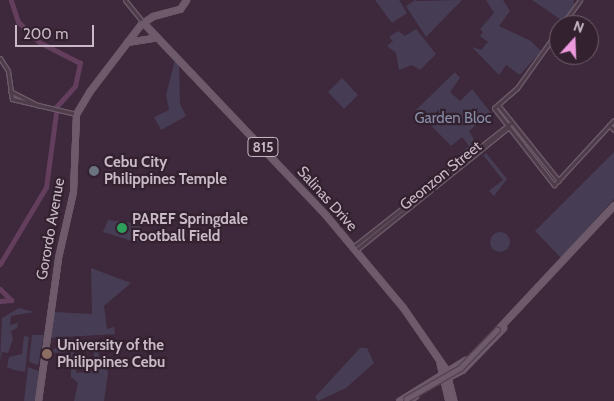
<!DOCTYPE html>
<style>
body{margin:0}
#map{position:relative;width:614px;height:401px;overflow:hidden;background:#3e283b;font-family:Cabin,sans-serif}
div>[style]{position:absolute}
[style*='--x']{left:calc(var(--x)*1px);top:calc(var(--y)*1px);width:calc(var(--w)*1px);rotate:calc(var(--a)*1deg)}
.green>*{inset:0;background:#463d54}
.round{border-radius:50%}
.river>*{height:5px;margin:-2.5px;padding:0 2.5px;transform-origin:2.5px;border-radius:2.5px;background:#633e5d}
.roads{filter:drop-shadow(1px 0 #6c5a69) drop-shadow(-1px 0 #6c5a69) drop-shadow(0 1px #6c5a69) drop-shadow(0 -1px #6c5a69)}
.minor>*{height:3px;margin:-1.5px;padding:0 1.5px;transform-origin:1.5px;border-radius:1.5px;background:#4e3c4b}
.major>*{height:4.5px;margin:-2.25px;padding:0 2.25px;transform-origin:2.25px;border-radius:2.25px;background:#6e5a6b}
.bridges{filter:drop-shadow(1px 0 #544351) drop-shadow(-1px 0 #544351) drop-shadow(0 1px #544351) drop-shadow(0 -1px #544351)}
.major-bridge>*{height:4.5px;margin:-2.25px;padding:0 2.25px;transform-origin:2.25px;border-radius:2.25px;background:#6e5a6b}
.dots>*{width:14px;height:14px;translate:-50% -50%;box-sizing:border-box;border:2px solid #332130;border-radius:50%}
span{translate:-50% -50%;white-space:nowrap;text-align:center;line-height:1.15;-webkit-text-stroke:4.5px #332130;paint-order:stroke}
.shield-label span{padding:1px 4px;background:#332130;border:1px solid;border-radius:4px;-webkit-text-stroke-width:0}
.shield-label{font-size:14px;color:#c9b9c6;font-weight:700}
.park-label{font-size:15px;color:#878ea7}
.poi-label{font-size:15px;color:#c9b9c6;font-weight:700}
.left{translate:0 -50%;text-align:left}
.street-label{font-size:15px;color:#c9b9c6}
.north{position:absolute;left:549px;top:15px;width:50px;height:50px;box-sizing:border-box;background:#332130;border:1px solid #6f5e6c;border-radius:50%;rotate:20deg;font-size:14px;font-weight:700;line-height:20px;text-align:center;color:#c9b9c6}
.north::after{content:'';display:block;margin:auto;width:18px;height:22px;background:#ed99dd;clip-path:polygon(50% 0,100% 100%,50% 72%,0 100%)}
.scale{position:absolute;left:15px;top:25px;width:79px;height:22px;box-sizing:border-box;border:2px solid #c9b9c6;border-top:0;padding-left:6px;font-size:15px;line-height:18px;white-space:nowrap;color:#c9b9c6;-webkit-text-stroke:4px #332130;paint-order:stroke}
</style>
<div id="map">
<div class="green">
<i style="clip-path:polygon(375px 0,399px 0,407px 13px,392px 23px)"></i>
<i style="clip-path:polygon(415px 0,417px 1px,462px 0,426px 37px,406px 6px)"></i>
<i style="clip-path:polygon(486px 0,503px 0,510px 11px,499px 26px,531px 41px,541px 51px,520px 75px,506px 65px,499px 75px,472px 47px,481px 50px,488px 42px,480px 36px,483px 32px,480px 29px,494px 13px)"></i>
<i style="clip-path:polygon(532px 0,574px 0,574px 7px,563px 21px)"></i>
<i style="clip-path:polygon(416px 29px,436px 54px,420px 70px,412px 65px,399px 70px,396px 53px,387px 46px,393px 41px,389px 37px,398px 31px,405px 36px)"></i>
<i style="clip-path:polygon(175px 60px,179px 64px,180px 104px,186px 116px,161px 130px,154px 117px,169px 110px,166px 95px)"></i>
<i style="clip-path:polygon(455px 72px,460px 78px,450px 92px,460px 101px,472px 89px,491px 113px,469px 131px,477px 145px,462px 157px,459px 154px,469px 146px,462px 137px,451px 146px,416px 110px)"></i>
<i style="clip-path:polygon(342px 78px,358px 95px,344px 109px,328px 92px)"></i>
<i style="clip-path:polygon(614px 152px,614px 199px,561px 258px,535px 231px)"></i>
<i style="clip-path:polygon(486px 153px,507px 179px,494px 196px,489px 191px,503px 180px,483px 155px)"></i>
<i style="clip-path:polygon(108px 220px,141px 224px,138px 243px,103px 232px)"></i>
<i class="round" style="left:490px;top:232px;width:20px;height:20px"></i>
<i style="clip-path:polygon(91px 268px,131px 283px,104px 306px,107px 329px,114px 327px,115px 334px,49px 338px,54px 312px,92px 314px)"></i>
<i style="clip-path:polygon(19px 308px,34px 312px,11px 316px,10px 325px,18px 323px,17px 328px,11px 331px,13px 339px,8px 353px,2px 352px,0 362px,2px 318px)"></i>
<i style="clip-path:polygon(32px 335px,44px 335px,38px 365px,29px 362px)"></i>
<i style="clip-path:polygon(24px 336px,29px 337px,25px 372px,14px 370px,7px 367px,9px 357px,22px 354px)"></i>
<i style="clip-path:polygon(57px 347px,99px 347px,98px 355px,105px 361px,108px 373px,104px 401px,74px 401px,78px 383px,71px 377px,71px 369px,76px 368px,76px 373px,95px 371px,99px 357px,94px 357px,94px 350px,74px 352px,74px 358px,71px 359px,70px 352px,48px 353px)"></i>
<i style="clip-path:polygon(360px 348px,367px 348px,374px 363px,346px 388px,318px 401px,315px 397px)"></i>
<i style="clip-path:polygon(28px 367px,39px 371px,35px 401px,24px 401px)"></i>
</div>
<div class="river">
<i style="--x:0;--y:264;--w:90;--a:-59.1"></i>
<i style="--x:46;--y:187;--w:82;--a:-82.3"></i>
<i style="--x:57;--y:106;--w:27;--a:-48"></i>
<i style="--x:75;--y:86;--w:24;--a:-78"></i>
<i style="--x:80;--y:63;--w:46;--a:-152.9"></i>
<i style="--x:39;--y:42;--w:29;--a:-136"></i>
<i style="--x:18;--y:22;--w:23;--a:-108"></i>
<i style="--x:0;--y:289;--w:16;--a:45"></i>
<i style="--x:11;--y:300;--w:11;--a:175"></i>
</div>
<div class="roads">
<div class="minor">
<i style="--x:125;--y:0;--w:28;--a:51"></i>
<i style="--x:562;--y:25;--w:31;--a:-54"></i>
<i style="--x:559;--y:29;--w:72;--a:125.4"></i>
<i style="--x:517;--y:88;--w:30;--a:139"></i>
<i style="--x:494;--y:108;--w:98;--a:52.1"></i>
<i style="--x:554;--y:185;--w:88;--a:-47.3"></i>
<i style="--x:0;--y:58;--w:15;--a:58"></i>
<i style="--x:8;--y:71;--w:28;--a:82"></i>
<i style="--x:12;--y:99;--w:66;--a:13.2"></i>
<i style="--x:10;--y:91;--w:33;--a:27"></i>
<i style="--x:498;--y:105;--w:97;--a:51.2"></i>
<i style="--x:609;--y:125;--w:7;--a:45"></i>
<i style="--x:353;--y:247;--w:202;--a:-38.2"></i>
<i style="--x:356;--y:250;--w:196;--a:-38.8"></i>
</div>
<div class="major">
<i style="--x:143;--y:22;--w:266;--a:46.5"></i>
<i style="--x:326;--y:215;--w:120;--a:50.1"></i>
<i style="--x:403;--y:307;--w:75;--a:55.3"></i>
<i style="--x:446;--y:369;--w:33;--a:76"></i>
<i style="--x:127;--y:42;--w:30;--a:-9"></i>
<i style="--x:497;--y:330;--w:171;--a:-46.9"></i>
<i style="--x:440;--y:363;--w:39;--a:77"></i>
<i style="--x:448;--y:377;--w:16;--a:-27"></i>
<i style="--x:462;--y:370;--w:59;--a:-45.7"></i>
<i style="--x:38;--y:401;--w:144;--a:-82"></i>
<i style="--x:58;--y:258;--w:68;--a:-77.2"></i>
<i style="--x:73;--y:192;--w:78;--a:-87.8"></i>
<i style="--x:76;--y:114;--w:26;--a:-59"></i>
<i style="--x:89;--y:92;--w:86;--a:-52.6"></i>
<i style="--x:141;--y:24;--w:14;--a:-34"></i>
<i style="--x:153;--y:16;--w:28;--a:-15"></i>
<i style="--x:180;--y:9;--w:11;--a:-56"></i>
<i style="--x:399;--y:401;--w:78;--a:-31.8"></i>
<i style="--x:408;--y:401;--w:9;--a:-36"></i>
</div>
</div>
<div class="bridges">
<div class="major-bridge">
<i style="--x:406;--y:399;--w:62;--a:-29.9"></i>
<i style="--x:460;--y:368;--w:53;--a:-45.8"></i>
</div>
</div>
<div class="dots">
<i style="left:94px;top:171px;background:#6b7280"></i>
<i style="left:122px;top:228px;background:#2e9e5b"></i>
<i style="left:47px;top:354px;background:#8d6e63"></i>
</div>
<div class="shield-label">
<span style="left:263px;top:147px">815</span>
</div>
<div class="park-label">
<span style="left:453px;top:119px">Garden Bloc</span>
</div>
<div class="poi-label">
<span class="left" style="left:104px;top:171px">Cebu City<br>Philippines Temple</span>
<span class="left" style="left:132px;top:228px">PAREF Springdale<br>Football Field</span>
<span class="left" style="left:57px;top:354px">University of the<br>Philippines Cebu</span>
</div>
<div class="street-label">
<span style="left:441px;top:176px;rotate:-39deg">Geonzon Street</span>
<span style="left:327px;top:199px;rotate:48deg">Salinas Drive</span>
<span style="left:51px;top:229px;rotate:-80deg">Gorordo Avenue</span>
</div>
<div class="north">N</div>
<div class="scale">200 m</div>
</div>
